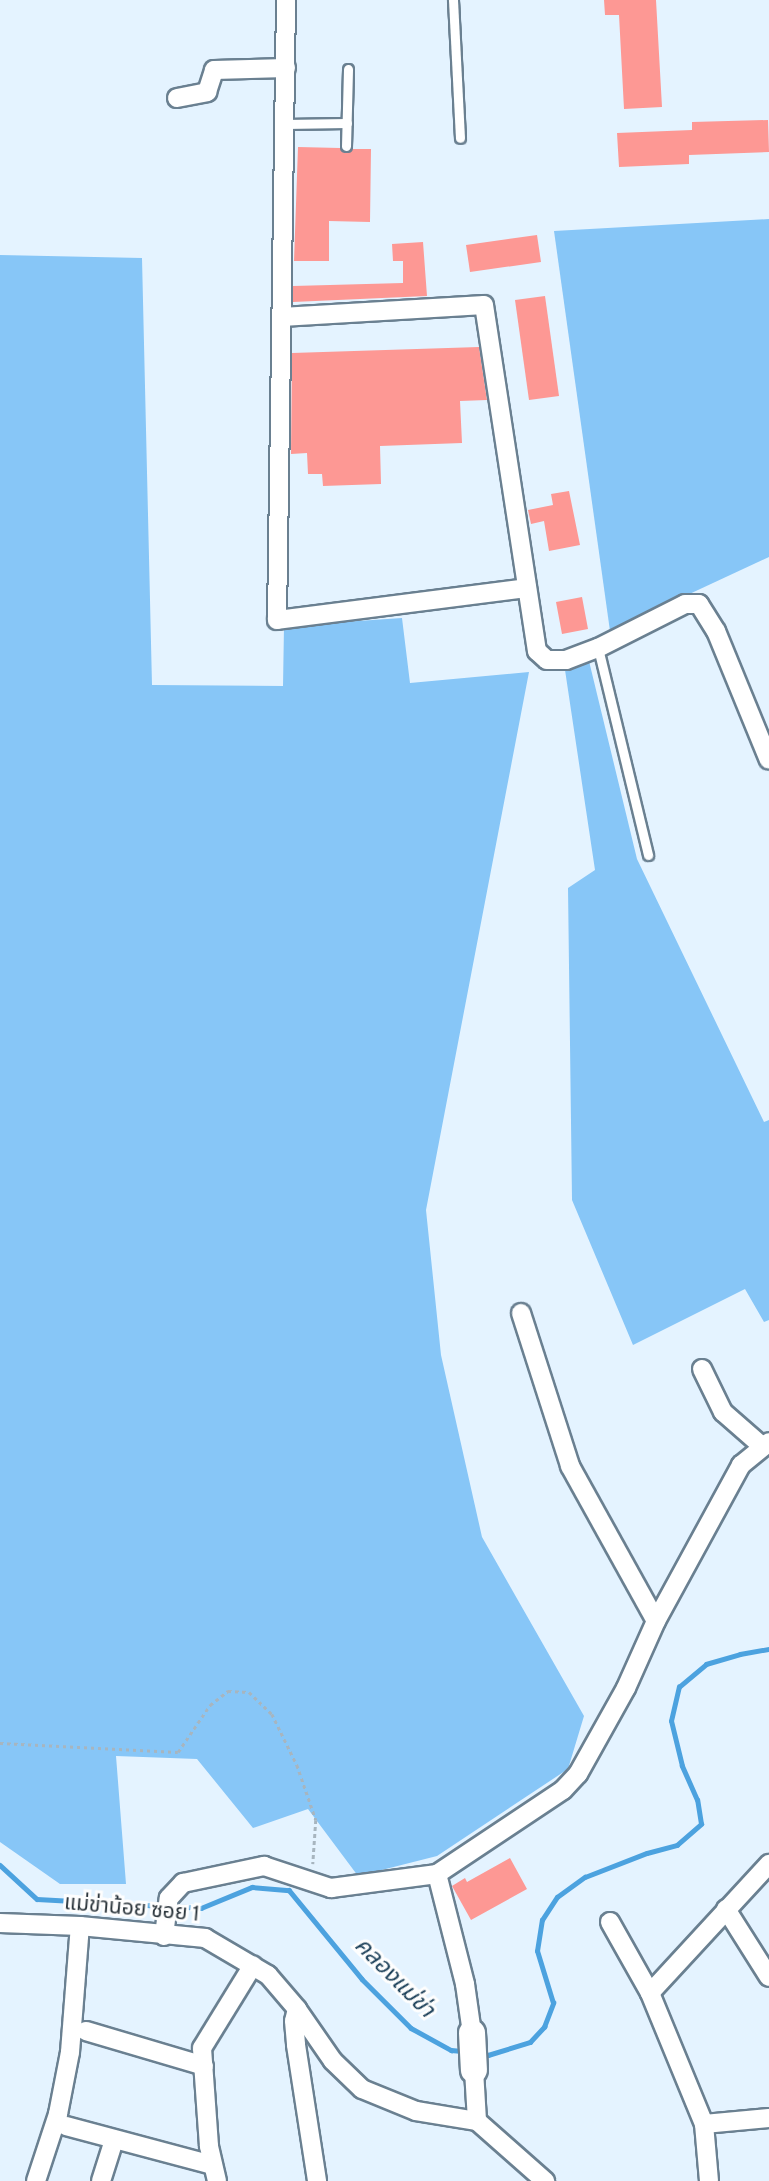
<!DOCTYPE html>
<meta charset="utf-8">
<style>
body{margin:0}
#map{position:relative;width:769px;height:2181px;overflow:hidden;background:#e4f3ff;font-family:Overpass,"Noto Sans Thai",sans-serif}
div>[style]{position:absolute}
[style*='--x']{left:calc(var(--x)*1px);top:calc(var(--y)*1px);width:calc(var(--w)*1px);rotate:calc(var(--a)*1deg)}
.green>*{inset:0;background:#87c6f7}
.stream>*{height:4.5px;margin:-2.25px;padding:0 2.25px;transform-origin:2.25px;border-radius:2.25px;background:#4ca2df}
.building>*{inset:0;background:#fd9894}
.path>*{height:2.5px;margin-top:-1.25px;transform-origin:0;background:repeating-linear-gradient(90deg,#a7b5bf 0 3.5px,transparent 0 7px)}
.roads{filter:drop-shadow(2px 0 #6a8091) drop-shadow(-2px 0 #6a8091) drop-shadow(0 2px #6a8091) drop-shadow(0 -2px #6a8091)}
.lane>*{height:9px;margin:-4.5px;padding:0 4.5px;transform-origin:4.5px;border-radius:4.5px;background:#fff}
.street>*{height:18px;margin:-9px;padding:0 9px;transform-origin:9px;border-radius:9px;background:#fff}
.secondary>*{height:26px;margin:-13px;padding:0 13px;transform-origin:13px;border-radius:13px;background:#fff}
span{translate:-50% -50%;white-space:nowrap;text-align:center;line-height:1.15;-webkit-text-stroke:6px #fefefe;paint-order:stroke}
.street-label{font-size:21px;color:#283239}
.water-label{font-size:23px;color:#1a3e57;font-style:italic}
</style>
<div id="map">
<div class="green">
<i style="clip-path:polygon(769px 219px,769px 557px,610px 631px,554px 231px)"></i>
<i style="clip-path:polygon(0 255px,142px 258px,152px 685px,283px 686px,284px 626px,402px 618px,410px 683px,529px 672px,426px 1210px,441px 1355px,482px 1537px,584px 1716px,568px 1769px,437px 1856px,358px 1876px,308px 1809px,253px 1828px,197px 1759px,116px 1756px,126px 1884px,60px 1884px,0 1842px)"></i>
<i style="clip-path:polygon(589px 661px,637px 859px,764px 1122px,769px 1120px,769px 1320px,764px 1322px,745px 1289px,633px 1345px,572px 1200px,568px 888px,595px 870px,565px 670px)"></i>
</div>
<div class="stream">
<i style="--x:0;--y:1865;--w:50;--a:42.6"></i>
<i style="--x:37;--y:1899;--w:127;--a:3.2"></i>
<i style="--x:173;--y:1906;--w:28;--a:4"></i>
<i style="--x:201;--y:1908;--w:55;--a:-22.4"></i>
<i style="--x:252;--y:1887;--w:37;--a:5"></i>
<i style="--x:289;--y:1890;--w:115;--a:50.6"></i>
<i style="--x:362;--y:1979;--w:69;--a:45"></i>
<i style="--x:411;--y:2028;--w:46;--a:28.8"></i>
<i style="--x:451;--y:2050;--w:11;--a:5"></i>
<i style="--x:481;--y:2054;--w:7;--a:8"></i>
<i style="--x:488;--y:2055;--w:44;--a:-17.2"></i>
<i style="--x:530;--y:2042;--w:21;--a:-47"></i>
<i style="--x:544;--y:2027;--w:26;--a:-69"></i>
<i style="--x:553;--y:2003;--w:54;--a:-107.1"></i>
<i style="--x:537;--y:1951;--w:31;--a:-81"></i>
<i style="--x:542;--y:1920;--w:27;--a:-57"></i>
<i style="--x:557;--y:1897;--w:34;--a:-36"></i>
<i style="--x:585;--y:1877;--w:66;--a:-21.2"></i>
<i style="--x:647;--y:1853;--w:31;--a:-15"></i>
<i style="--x:677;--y:1845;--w:32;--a:-41"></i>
<i style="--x:701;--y:1824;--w:24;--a:-99"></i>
<i style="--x:697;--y:1800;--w:37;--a:-114"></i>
<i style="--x:682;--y:1766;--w:46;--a:-103.7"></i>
<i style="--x:671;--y:1721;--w:35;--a:-77"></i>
<i style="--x:679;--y:1687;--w:35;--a:-40"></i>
<i style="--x:706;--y:1664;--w:35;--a:-16"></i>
<i style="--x:740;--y:1654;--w:29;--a:-10"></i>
</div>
<div class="building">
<i style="clip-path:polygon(604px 0,656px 0,662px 107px,624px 109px,619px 15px,605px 15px)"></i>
<i style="clip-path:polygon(768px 120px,769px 152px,689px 155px,689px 164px,619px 167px,617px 133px,692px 130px,692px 122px)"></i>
<i style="clip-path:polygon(298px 147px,340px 148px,346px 153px,352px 149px,371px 149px,370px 222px,329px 221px,329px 261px,294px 261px)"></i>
<i style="clip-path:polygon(537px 235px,541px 262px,470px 272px,466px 245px)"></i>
<i style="clip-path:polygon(423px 242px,427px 296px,293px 302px,293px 286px,403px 283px,403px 261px,393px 261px,392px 244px)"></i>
<i style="clip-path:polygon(545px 296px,559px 396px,529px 400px,515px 300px)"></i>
<i style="clip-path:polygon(479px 347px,487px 400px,460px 401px,462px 443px,380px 446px,381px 484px,323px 486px,322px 474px,308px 474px,307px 453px,291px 454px,292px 353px)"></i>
<i style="clip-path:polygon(569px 491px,580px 545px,549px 551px,544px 521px,531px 524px,528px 510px,553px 505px,551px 494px)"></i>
<i style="clip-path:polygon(582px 597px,588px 629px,562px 634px,556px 602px)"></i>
<i style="clip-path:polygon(510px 1858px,527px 1889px,471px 1920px,452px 1886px,465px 1878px,467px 1882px)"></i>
</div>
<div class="path">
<i style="--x:0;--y:1743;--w:178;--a:2.9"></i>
<i style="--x:178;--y:1752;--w:57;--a:-55.8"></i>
<i style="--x:210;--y:1705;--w:23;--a:-38"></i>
<i style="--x:228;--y:1691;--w:21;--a:3"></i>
<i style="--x:249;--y:1692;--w:32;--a:44"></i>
<i style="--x:272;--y:1714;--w:57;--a:63.9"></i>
<i style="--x:297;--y:1765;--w:58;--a:70.9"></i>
<i style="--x:316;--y:1820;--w:44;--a:93.9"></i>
</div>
<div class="roads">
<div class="lane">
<i style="--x:453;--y:0;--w:138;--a:87.1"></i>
<i style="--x:285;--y:124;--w:62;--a:-0.9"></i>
<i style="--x:346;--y:146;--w:77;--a:-88.5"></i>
<i style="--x:598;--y:648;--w:213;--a:76.4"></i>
</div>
<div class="street">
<i style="--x:286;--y:0;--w:620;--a:90.83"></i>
<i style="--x:277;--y:620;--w:252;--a:-7.3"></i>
<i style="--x:177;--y:98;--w:31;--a:-11"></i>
<i style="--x:207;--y:92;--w:23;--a:-72"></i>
<i style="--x:214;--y:70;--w:72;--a:-1.6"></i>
<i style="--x:282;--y:317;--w:202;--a:-3.4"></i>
<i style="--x:484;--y:305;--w:350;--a:81.3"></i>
<i style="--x:537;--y:651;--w:13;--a:42"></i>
<i style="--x:547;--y:660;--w:19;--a:0"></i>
<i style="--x:566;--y:660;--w:34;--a:-21"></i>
<i style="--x:598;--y:648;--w:97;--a:-26.8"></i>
<i style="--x:685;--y:604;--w:14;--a:0"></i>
<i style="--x:699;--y:604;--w:32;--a:58"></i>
<i style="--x:716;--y:631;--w:139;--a:67.7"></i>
<i style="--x:521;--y:1313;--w:161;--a:72.2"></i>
<i style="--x:570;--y:1466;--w:177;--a:61"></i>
<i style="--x:702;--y:1369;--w:48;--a:64"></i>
<i style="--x:723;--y:1412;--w:52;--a:41.1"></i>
<i style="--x:437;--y:1874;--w:114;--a:75.7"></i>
<i style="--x:465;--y:1984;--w:49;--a:81.9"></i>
<i style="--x:726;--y:1909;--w:80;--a:57.7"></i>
<i style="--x:610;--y:1922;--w:81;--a:60.6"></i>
<i style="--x:650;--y:1993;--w:142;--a:67.6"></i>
<i style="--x:704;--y:2124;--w:57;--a:85"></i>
<i style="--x:0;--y:1923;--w:80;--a:2.1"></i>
<i style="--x:80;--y:1926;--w:126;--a:5.5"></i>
<i style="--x:205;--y:1938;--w:73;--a:30.4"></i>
<i style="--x:268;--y:1975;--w:45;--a:49.5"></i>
<i style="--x:297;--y:2009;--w:63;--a:55.3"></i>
<i style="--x:333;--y:2061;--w:40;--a:44"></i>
<i style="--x:362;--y:2089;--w:58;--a:22.2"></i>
<i style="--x:416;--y:2111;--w:62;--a:9.3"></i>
<i style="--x:477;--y:2121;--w:91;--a:41.4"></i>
<i style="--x:164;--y:1936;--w:38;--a:-83"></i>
<i style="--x:169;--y:1898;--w:21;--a:-47"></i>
<i style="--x:183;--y:1883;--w:83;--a:-11.9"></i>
<i style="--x:264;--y:1866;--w:71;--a:18.2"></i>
<i style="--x:331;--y:1888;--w:107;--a:-7.5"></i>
<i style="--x:437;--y:1874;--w:151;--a:-33.7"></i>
<i style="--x:563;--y:1790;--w:22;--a:-47"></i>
<i style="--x:578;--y:1774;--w:98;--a:-60.8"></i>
<i style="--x:626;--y:1688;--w:73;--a:-65.9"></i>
<i style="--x:656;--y:1621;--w:178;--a:-61.4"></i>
<i style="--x:741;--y:1465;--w:36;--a:-39"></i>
<i style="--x:650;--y:1993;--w:176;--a:-47.3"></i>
<i style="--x:297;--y:2009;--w:12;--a:104"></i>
<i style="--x:294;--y:2021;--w:24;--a:85"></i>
<i style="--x:296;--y:2045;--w:138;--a:81.2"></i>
<i style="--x:86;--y:2031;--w:123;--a:16.5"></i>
<i style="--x:474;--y:2070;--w:51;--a:86.6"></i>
<i style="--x:704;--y:2124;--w:65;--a:-5.3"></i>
<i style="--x:66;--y:2126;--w:152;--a:14.9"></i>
<i style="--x:36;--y:2181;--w:71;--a:-71.8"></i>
<i style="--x:58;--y:2114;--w:63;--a:-79"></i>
<i style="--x:70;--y:2052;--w:126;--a:-85.5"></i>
<i style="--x:101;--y:2181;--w:43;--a:-72.4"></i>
<i style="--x:217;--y:2181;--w:36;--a:-103"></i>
<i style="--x:209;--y:2146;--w:98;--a:-94.1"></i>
<i style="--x:202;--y:2048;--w:97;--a:-58.4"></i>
</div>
<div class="secondary">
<i style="--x:472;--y:2033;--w:37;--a:87"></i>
</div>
</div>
<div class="street-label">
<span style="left:132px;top:1910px;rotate:5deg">แม่ข่าน้อย ซอย 1</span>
</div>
<div class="water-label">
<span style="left:393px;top:1979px;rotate:45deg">คลองแม่ข่า</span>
</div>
</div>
